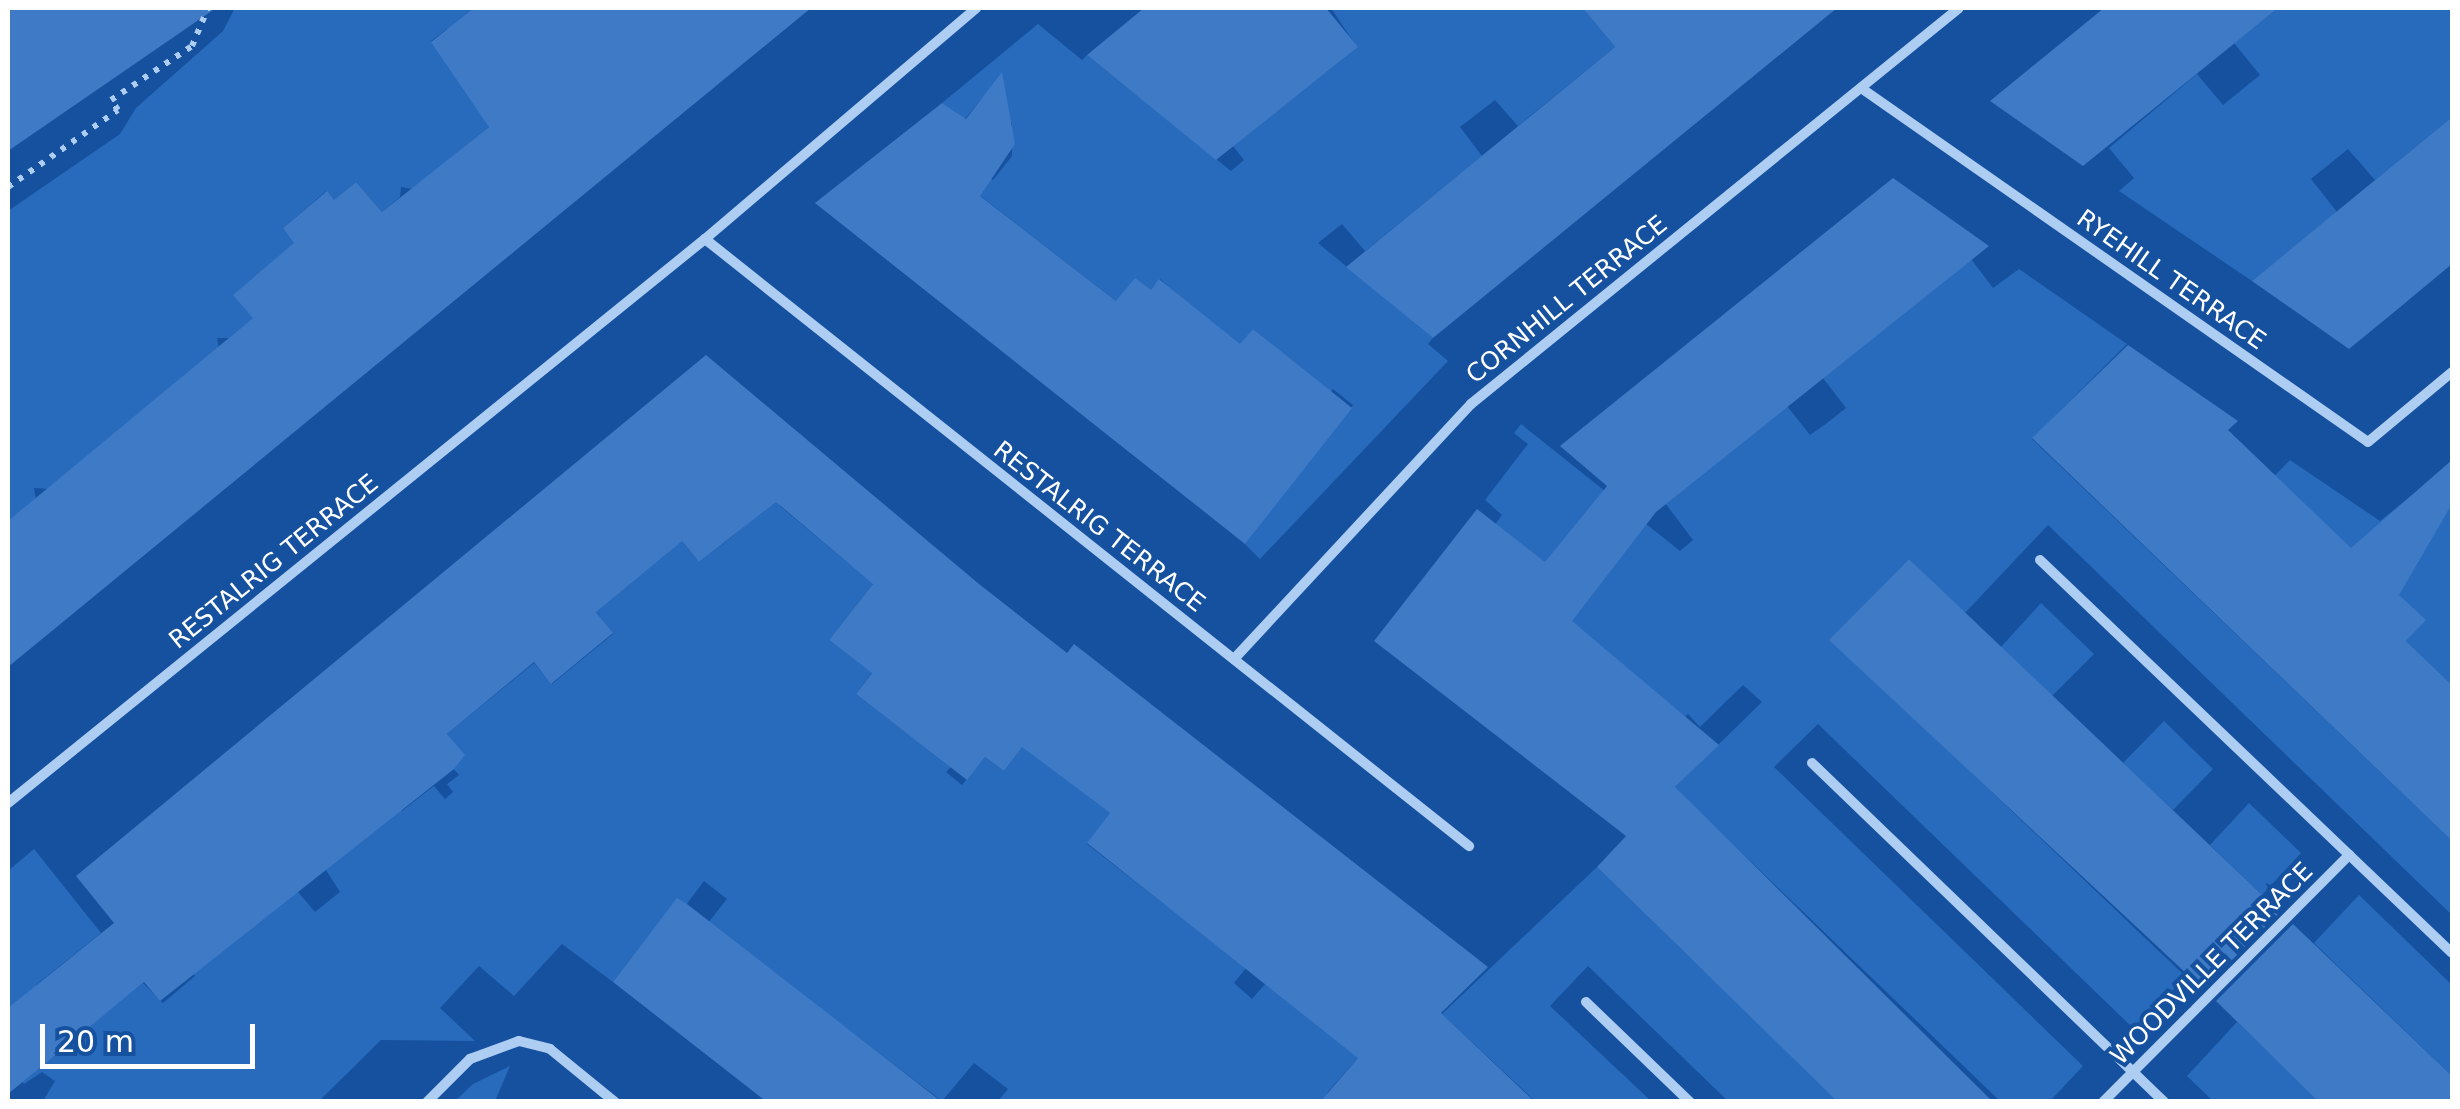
<!DOCTYPE html>
<style>
body{margin:0}
#map{position:relative;width:2460px;height:1109px;overflow:hidden;background:#15519f;font-family:"DejaVu Sans",sans-serif}
div>[style]{position:absolute}
[style*='--x']{left:calc(var(--x)*1px);top:calc(var(--y)*1px);width:calc(var(--w)*1px);rotate:calc(var(--a)*1deg)}
.green>*{inset:0;background:#286bbd}
.building>*{inset:0;background:#3e7ac5}
.path>*{height:6px;margin-top:-3px;transform-origin:0;background:repeating-linear-gradient(90deg,#adcdf3 0 5px,transparent 0 13px)}
.minor>*{height:10px;margin:-5px;padding:0 5px;transform-origin:5px;border-radius:5px;background:#adcdf3}
span{translate:-50% -50%;white-space:nowrap;text-align:center;line-height:1.15;-webkit-text-stroke:8px #15519f;paint-order:stroke}
.street-label{font-size:25px;color:#fff}
.frame{position:absolute;inset:0;border:10px solid #fff;pointer-events:none}
.scale{position:absolute;left:40px;top:1024px;width:215px;height:45px;box-sizing:border-box;border:5px solid #fff;border-top:0;padding-left:12px;font-size:30px;line-height:35px;white-space:nowrap;color:#fff;-webkit-text-stroke:8px #15519f;paint-order:stroke}
</style>
<div id="map">
<div class="green">
<i style="clip-path:polygon(235px 8px,556px 8px,584px 42px,457px 40px,447px 29px,431px 41px,496px 121px,413px 189px,401px 187px,400px 197px,382px 212px,356px 182px,334px 200px,326px 191px,283px 228px,314px 268px,229px 338px,217px 338px,219px 350px,48px 489px,34px 488px,36px 500px,9px 522px,8px 211px,120px 134px,136px 108px,223px 31px)"></i>
<i style="clip-path:polygon(1331px 8px,1610px 8px,1594px 21px,1615px 47px,1518px 126px,1495px 100px,1460px 127px,1482px 156px,1365px 251px,1342px 224px,1318px 243px,1433px 338px,1428px 344px,1448px 361px,1260px 559px,1245px 544px,1353px 405px,1333px 389px,1301px 429px,1270px 343px,1253px 329px,1214px 378px,1177px 294px,1160px 279px,1151px 290px,1116px 301px,956px 177px,968px 162px,993px 180px,1012px 156px,1012px 123px,983px 97px,965px 119px,942px 103px,1038px 24px,1082px 60px,1087px 55px,1231px 171px,1244px 160px,1205px 111px,1300px 93px,1343px 59px,1357px 47px)"></i>
<i style="clip-path:polygon(2278px 8px,2452px 8px,2452px 117px,2375px 180px,2348px 149px,2311px 179px,2337px 212px,2252px 281px,2119px 191px,2134px 178px,2109px 148px,2197px 74px,2223px 105px,2260px 75px,2234px 43px)"></i>
<i style="clip-path:polygon(1971px 259px,1993px 288px,2019px 269px,2127px 344px,2032px 439px,2452px 841px,2452px 915px,2048px 525px,1964px 614px,1909px 559px,1831px 639px,2186px 977px,2135px 1030px,1818px 724px,1774px 767px,2083px 1066px,2050px 1101px,2000px 1101px,1674px 788px,1762px 702px,1743px 685px,1700px 727px,1688px 714px,1672px 731px,1630px 670px,1473px 554px,1502px 515px,1485px 500px,1528px 444px,1514px 433px,1521px 424px,1680px 551px,1693px 540px,1665px 503px,1787px 406px,1810px 435px,1827px 423px,1846px 408px,1823px 378px)"></i>
<i style="clip-path:polygon(2290px 460px,2380px 521px,2417px 491px,2447px 512px,2452px 504px,2452px 685px,2406px 641px,2425px 620px,2255px 496px)"></i>
<i style="clip-path:polygon(766px 473px,781px 507px,853px 567px,893px 528px,913px 533px,829px 640px,861px 664px,878px 664px,856px 694px,904px 731px,994px 724px,946px 772px,962px 785px,985px 757px,1004px 771px,1022px 746px,1110px 813px,1087px 844px,1246px 968px,1234px 983px,1252px 999px,1265px 984px,1384px 1028px,1327px 1093px,1334px 1101px,998px 1101px,1008px 1089px,974px 1063px,942px 1101px,708px 923px,727px 899px,704px 881px,686px 905px,677px 899px,613px 982px,562px 944px,514px 996px,479px 966px,440px 1008px,475px 1041px,381px 1040px,319px 1101px,43px 1101px,55px 1081px,42px 1072px,24px 1084px,8px 1063px,8px 871px,34px 849px,101px 933px,36px 985px,77px 1036px,143px 983px,163px 1003px,195px 976px,175px 951px,298px 892px,315px 912px,340px 892px,310px 845px,381px 786px,402px 811px,434px 786px,445px 799px,453px 792px,447px 784px,459px 775px,451px 766px,464px 755px,447px 734px,534px 663px,552px 684px,613px 634px,596px 611px,681px 540px,699px 562px,729px 539px,759px 514px)"></i>
<i style="clip-path:polygon(2041px 603px,2094px 654px,2052px 696px,2000px 648px)"></i>
<i style="clip-path:polygon(2164px 721px,2213px 769px,2173px 810px,2123px 763px)"></i>
<i style="clip-path:polygon(2249px 803px,2301px 853px,2262px 895px,2210px 845px)"></i>
<i style="clip-path:polygon(1597px 867px,1682px 950px,1840px 1101px,1728px 1101px,1588px 966px,1550px 1006px,1651px 1101px,1535px 1101px,1442px 1014px)"></i>
<i style="clip-path:polygon(2359px 895px,2452px 985px,2452px 1076px,2314px 943px)"></i>
<i style="clip-path:polygon(2237px 1022px,2320px 1101px,2213px 1101px,2187px 1076px)"></i>
<i style="clip-path:polygon(510px 1066px,495px 1101px,455px 1101px,473px 1084px)"></i>
</div>
<div class="building">
<i style="clip-path:polygon(8px 8px,216px 8px,8px 151px)"></i>
<i style="clip-path:polygon(474px 8px,811px 8px,8px 667px,8px 521px,253px 318px,233px 295px,294px 243px,283px 228px,327px 191px,334px 200px,356px 182px,382px 212px,489px 127px,431px 42px)"></i>
<i style="clip-path:polygon(1144px 8px,1326px 8px,1358px 47px,1216px 160px,1087px 55px)"></i>
<i style="clip-path:polygon(1583px 8px,1837px 8px,1433px 338px,1346px 267px,1615px 47px)"></i>
<i style="clip-path:polygon(2104px 8px,2278px 8px,2083px 166px,1990px 101px)"></i>
<i style="clip-path:polygon(1002px 72px,1015px 144px,980px 196px,1116px 301px,1135px 278px,1151px 290px,1159px 279px,1240px 344px,1253px 329px,1352px 408px,1245px 544px,815px 203px,942px 103px,966px 119px)"></i>
<i style="clip-path:polygon(2452px 117px,2452px 264px,2393px 313px,2349px 349px,2252px 281px)"></i>
<i style="clip-path:polygon(1893px 178px,1989px 246px,1656px 512px,1572px 621px,1719px 745px,1675px 787px,1993px 1102px,1838px 1102px,1597px 867px,1626px 836px,1374px 641px,1477px 509px,1545px 562px,1607px 486px,1560px 446px)"></i>
<i style="clip-path:polygon(2128px 345px,2238px 421px,2228px 430px,2351px 548px,2452px 460px,2452px 504px,2399px 595px,2426px 620px,2406px 641px,2452px 685px,2452px 841px,2032px 438px)"></i>
<i style="clip-path:polygon(706px 355px,979px 584px,1067px 653px,1074px 644px,1488px 967px,1441px 1013px,1535px 1102px,1320px 1102px,1358px 1058px,1087px 843px,1110px 813px,1022px 747px,1004px 771px,985px 757px,967px 780px,856px 694px,872px 673px,829px 640px,873px 584px,776px 502px,699px 562px,682px 541px,596px 612px,613px 633px,551px 684px,534px 662px,447px 734px,465px 755px,454px 769px,160px 1001px,144px 982px,8px 1094px,8px 1008px,114px 923px,76px 876px)"></i>
<i style="clip-path:polygon(1909px 559px,2280px 912px,2203px 989px,1829px 640px)"></i>
<i style="clip-path:polygon(677px 898px,687px 904px,942px 1102px,767px 1102px,613px 982px)"></i>
<i style="clip-path:polygon(2293px 924px,2452px 1076px,2452px 1102px,2319px 1102px,2216px 1001px)"></i>
</div>
<div class="path">
<i style="--x:8;--y:187;--w:134;--a:-35"></i>
<i style="--x:118;--y:110;--w:12;--a:-125"></i>
<i style="--x:111;--y:100;--w:97;--a:-33.7"></i>
<i style="--x:192;--y:46;--w:41;--a:-67.2"></i>
</div>
<div class="minor">
<i style="--x:1861;--y:88;--w:618;--a:34.92"></i>
<i style="--x:2368;--y:442;--w:109;--a:-39.8"></i>
<i style="--x:705;--y:239;--w:976;--a:38.47"></i>
<i style="--x:2040;--y:560;--w:569;--a:43.65"></i>
<i style="--x:1234;--y:659;--w:348;--a:-47.1"></i>
<i style="--x:1471;--y:404;--w:628;--a:-39.06"></i>
<i style="--x:1812;--y:763;--w:489;--a:43.9"></i>
<i style="--x:8;--y:803;--w:897;--a:-38.98"></i>
<i style="--x:705;--y:239;--w:356;--a:-40.4"></i>
<i style="--x:1586;--y:1002;--w:144;--a:43.9"></i>
<i style="--x:427;--y:1102;--w:61;--a:-45"></i>
<i style="--x:470;--y:1059;--w:52;--a:-20.2"></i>
<i style="--x:519;--y:1041;--w:32;--a:14"></i>
<i style="--x:550;--y:1049;--w:84;--a:39.2"></i>
<i style="--x:2103;--y:1102;--w:349;--a:-45.1"></i>
</div>
<div class="street-label">
<span style="left:2171px;top:280px;rotate:35deg">RYEHILL TERRACE</span>
<span style="left:1567px;top:300px;rotate:-39deg">CORNHILL TERRACE</span>
<span style="left:1099px;top:527px;rotate:38deg">RESTALRIG TERRACE</span>
<span style="left:274px;top:562px;rotate:-39deg">RESTALRIG TERRACE</span>
<span style="left:2212px;top:964px;rotate:-45deg">WOODVILLE TERRACE</span>
</div>
<div class="frame"></div>
<div class="scale">20 m</div>
</div>
